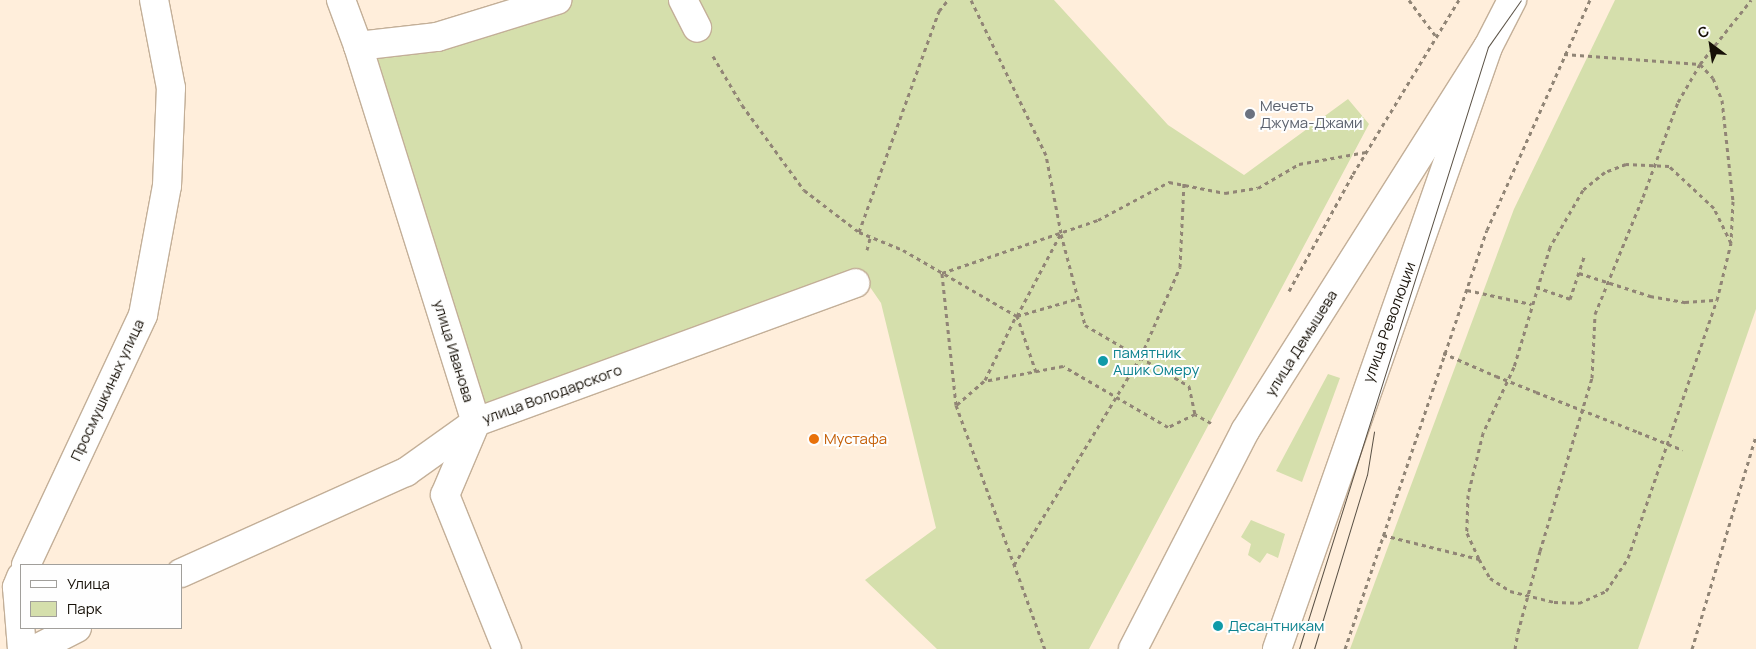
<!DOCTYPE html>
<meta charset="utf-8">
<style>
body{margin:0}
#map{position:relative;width:1756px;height:649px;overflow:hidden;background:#ffeedb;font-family:Manrope,sans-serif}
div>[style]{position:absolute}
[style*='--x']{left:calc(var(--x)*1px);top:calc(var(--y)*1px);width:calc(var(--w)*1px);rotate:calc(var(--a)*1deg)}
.green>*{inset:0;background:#d5dfac}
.path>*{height:3px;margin-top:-1.5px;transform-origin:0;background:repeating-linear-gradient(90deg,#918576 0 4px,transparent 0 8px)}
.roads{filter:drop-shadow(1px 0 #c3af98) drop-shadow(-1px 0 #c3af98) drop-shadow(0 1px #c3af98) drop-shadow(0 -1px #c3af98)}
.street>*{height:28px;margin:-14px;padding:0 14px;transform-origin:14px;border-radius:14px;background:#fff}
.secondary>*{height:28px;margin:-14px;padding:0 14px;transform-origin:14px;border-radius:14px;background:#fff}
.tram>*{height:1px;margin:-0.5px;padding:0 0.5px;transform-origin:0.5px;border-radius:0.5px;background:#5a5145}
.path-bridge>*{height:3px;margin-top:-1.5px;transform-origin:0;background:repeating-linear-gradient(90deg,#918576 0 4px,transparent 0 8px)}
.dots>*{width:14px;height:14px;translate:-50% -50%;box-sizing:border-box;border:2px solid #fefefe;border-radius:50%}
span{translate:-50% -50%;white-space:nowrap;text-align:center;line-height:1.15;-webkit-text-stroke:4px #fefefe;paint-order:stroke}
.worship-label{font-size:15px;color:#5b616d}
.left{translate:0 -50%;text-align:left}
.street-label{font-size:15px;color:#161007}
.culture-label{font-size:15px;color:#0d838f}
.food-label{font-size:15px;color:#c56008}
.legend{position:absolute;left:20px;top:564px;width:162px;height:65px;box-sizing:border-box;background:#fefefe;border:1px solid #a19f9b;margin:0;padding:6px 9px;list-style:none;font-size:15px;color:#161007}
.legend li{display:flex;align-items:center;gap:10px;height:25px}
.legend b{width:25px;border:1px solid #a19f9b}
.north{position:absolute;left:1686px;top:20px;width:50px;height:50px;-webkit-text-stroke:4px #fefefe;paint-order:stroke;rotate:329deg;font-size:14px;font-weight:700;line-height:20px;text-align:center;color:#161007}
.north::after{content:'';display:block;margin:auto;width:18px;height:22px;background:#161007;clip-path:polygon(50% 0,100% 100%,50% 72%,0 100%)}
</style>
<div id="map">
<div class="green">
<i style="clip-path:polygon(535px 0,1054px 0,1168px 125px,1244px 175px,1348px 99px,1369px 124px,1089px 649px,937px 649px,865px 580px,936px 528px,881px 303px,861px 274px,480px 415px,368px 59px)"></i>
<i style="clip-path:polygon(1615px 0,1756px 0,1756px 309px,1638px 649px,1350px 649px,1514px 209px)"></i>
<i style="clip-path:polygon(1328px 374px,1340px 378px,1302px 482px,1276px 471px)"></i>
<i style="clip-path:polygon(1251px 520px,1285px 534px,1278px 558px,1267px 553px,1260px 563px,1248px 555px,1251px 544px,1241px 537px)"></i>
</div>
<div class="path">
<i style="--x:1409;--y:0;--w:44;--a:53.4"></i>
<i style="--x:1564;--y:54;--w:136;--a:4.2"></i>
<i style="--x:1700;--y:64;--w:19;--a:47"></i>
<i style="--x:1713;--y:78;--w:24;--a:68"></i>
<i style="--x:1722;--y:100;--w:102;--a:83.8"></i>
<i style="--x:1733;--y:201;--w:41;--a:92.8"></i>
<i style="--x:713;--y:56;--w:57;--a:59.4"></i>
<i style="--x:742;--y:105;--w:105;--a:53.9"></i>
<i style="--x:804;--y:190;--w:69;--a:37.4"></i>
<i style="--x:859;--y:232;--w:235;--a:-70.1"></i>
<i style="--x:939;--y:11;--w:14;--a:-51"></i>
<i style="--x:1678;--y:102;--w:44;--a:-59.9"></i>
<i style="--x:1700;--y:64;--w:82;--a:-51.4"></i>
<i style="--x:859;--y:232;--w:48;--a:22.2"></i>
<i style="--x:903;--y:250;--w:132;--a:30.1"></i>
<i style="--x:1017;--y:316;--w:94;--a:-62.1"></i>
<i style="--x:1061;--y:233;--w:79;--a:-100.9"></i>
<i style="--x:1046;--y:155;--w:172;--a:-115.8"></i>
<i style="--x:1061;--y:234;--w:94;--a:75.2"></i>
<i style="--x:1085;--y:325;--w:121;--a:30.4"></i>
<i style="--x:1189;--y:386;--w:29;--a:78"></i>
<i style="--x:867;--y:250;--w:12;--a:-76"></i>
<i style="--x:1579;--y:273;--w:75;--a:17.9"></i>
<i style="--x:1650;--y:296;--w:36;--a:10"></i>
<i style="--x:1685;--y:302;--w:32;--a:-4"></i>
<i style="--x:1536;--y:287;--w:36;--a:19"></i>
<i style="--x:1570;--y:299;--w:47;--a:-71.6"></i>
<i style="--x:1467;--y:290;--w:66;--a:12.3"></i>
<i style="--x:1289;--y:291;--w:133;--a:-61.3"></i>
<i style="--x:1353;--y:174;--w:204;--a:-58.7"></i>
<i style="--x:1443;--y:353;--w:58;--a:23.5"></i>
<i style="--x:1036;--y:372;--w:59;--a:-108.7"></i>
<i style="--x:1017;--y:316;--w:61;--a:-16.1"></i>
<i style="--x:985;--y:380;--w:71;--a:-64.2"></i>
<i style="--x:1536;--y:392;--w:110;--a:21.4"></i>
<i style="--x:956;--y:405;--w:260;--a:70"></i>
<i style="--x:1211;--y:423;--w:18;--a:-151"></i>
<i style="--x:1195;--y:414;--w:30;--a:154"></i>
<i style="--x:1168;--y:427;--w:121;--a:-149.8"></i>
<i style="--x:1063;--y:366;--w:80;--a:169.2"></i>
<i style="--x:984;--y:381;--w:37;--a:139"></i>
<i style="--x:956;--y:405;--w:133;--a:-96.1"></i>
<i style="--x:942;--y:273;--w:165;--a:-18.8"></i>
<i style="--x:1098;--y:220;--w:81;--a:-28.2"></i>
<i style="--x:1169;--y:182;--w:57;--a:11.1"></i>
<i style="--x:1225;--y:193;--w:33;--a:-9"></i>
<i style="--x:1258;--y:188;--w:48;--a:-30.3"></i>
<i style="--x:1299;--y:164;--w:68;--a:-10.2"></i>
<i style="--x:1383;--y:535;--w:99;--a:14"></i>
<i style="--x:1479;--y:559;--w:22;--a:60"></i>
<i style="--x:1490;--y:578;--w:24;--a:33"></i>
<i style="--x:1510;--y:591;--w:45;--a:14"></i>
<i style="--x:1554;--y:602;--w:25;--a:2"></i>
<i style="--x:1579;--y:603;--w:30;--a:-24"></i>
<i style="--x:1606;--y:591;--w:40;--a:-56"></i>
<i style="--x:1628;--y:558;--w:273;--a:-71"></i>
<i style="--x:1717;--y:300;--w:59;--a:-76.2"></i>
<i style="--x:1731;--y:243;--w:39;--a:-116"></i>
<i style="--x:1714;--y:208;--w:62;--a:-137"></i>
<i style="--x:1669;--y:166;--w:43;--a:-177.3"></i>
<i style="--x:1626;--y:164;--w:22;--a:159"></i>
<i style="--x:1605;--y:172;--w:28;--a:141"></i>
<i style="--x:1583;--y:190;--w:66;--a:120.1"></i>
<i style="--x:1550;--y:247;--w:125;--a:106.7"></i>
<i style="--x:1514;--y:367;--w:73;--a:115.2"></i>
<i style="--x:1483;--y:433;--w:64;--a:103.6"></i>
<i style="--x:1468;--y:495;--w:38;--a:92"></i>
<i style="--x:1467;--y:533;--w:29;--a:65"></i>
<i style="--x:1540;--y:551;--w:181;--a:-73.3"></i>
<i style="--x:1592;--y:378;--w:64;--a:-87.3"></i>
<i style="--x:1595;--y:314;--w:126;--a:-67.7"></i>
<i style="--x:1014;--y:565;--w:245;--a:-58.7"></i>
<i style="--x:1141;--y:356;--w:97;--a:-66.3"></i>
<i style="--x:1180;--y:267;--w:85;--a:-87.3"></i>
<i style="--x:1345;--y:649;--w:442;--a:-71.3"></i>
<i style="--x:1487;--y:230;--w:252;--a:-65.9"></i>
<i style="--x:1515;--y:649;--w:17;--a:-80"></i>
<i style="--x:1692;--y:649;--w:222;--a:-73.3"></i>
</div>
<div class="roads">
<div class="street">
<i style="--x:341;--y:0;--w:49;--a:69.7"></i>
<i style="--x:358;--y:46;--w:80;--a:-6.5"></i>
<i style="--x:437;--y:37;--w:126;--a:-17.1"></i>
<i style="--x:683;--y:0;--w:31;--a:63"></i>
<i style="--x:358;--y:46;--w:394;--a:72.6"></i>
<i style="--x:476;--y:422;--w:79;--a:113"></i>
<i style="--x:445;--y:495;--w:166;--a:68.1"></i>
<i style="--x:26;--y:565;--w:276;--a:-64.9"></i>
<i style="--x:143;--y:315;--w:131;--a:-79.5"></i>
<i style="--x:167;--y:186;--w:98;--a:-87.7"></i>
<i style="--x:171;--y:88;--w:90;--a:-100.9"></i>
<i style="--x:21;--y:577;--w:11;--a:112"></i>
<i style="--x:17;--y:587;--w:62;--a:85.4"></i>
</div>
<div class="secondary">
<i style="--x:181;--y:573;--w:247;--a:-24.2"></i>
<i style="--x:406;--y:472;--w:86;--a:-35.5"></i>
<i style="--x:476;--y:422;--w:404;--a:-20.1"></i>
<i style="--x:36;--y:649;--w:46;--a:-27.1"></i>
<i style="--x:1133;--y:649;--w:245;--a:-62.8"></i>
<i style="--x:1245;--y:431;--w:454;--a:-57.7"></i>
<i style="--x:1277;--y:649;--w:638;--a:-70.68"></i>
<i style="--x:1488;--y:47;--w:53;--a:-62.9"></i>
</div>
</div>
<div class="tram">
<i style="--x:1299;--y:649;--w:631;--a:-72.57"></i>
<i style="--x:1488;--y:47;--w:57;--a:-54.9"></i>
<i style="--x:1314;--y:649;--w:182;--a:-73.1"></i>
<i style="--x:1367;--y:475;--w:44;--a:-80.8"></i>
</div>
<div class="path-bridge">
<i style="--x:1643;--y:197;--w:101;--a:-69.8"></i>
<i style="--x:1496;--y:376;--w:43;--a:21.8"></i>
<i style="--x:1638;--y:432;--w:48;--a:21.8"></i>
<i style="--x:1518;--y:632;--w:84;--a:-74.8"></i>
</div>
<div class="dots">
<i style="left:1250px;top:114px;background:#6b7280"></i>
<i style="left:1103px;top:361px;background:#0f9aa8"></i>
<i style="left:814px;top:439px;background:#e8710a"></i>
<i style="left:1218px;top:626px;background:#0f9aa8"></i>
</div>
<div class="worship-label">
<span class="left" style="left:1260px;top:114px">Мечеть<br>Джума-Джами</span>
</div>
<div class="street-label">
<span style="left:1389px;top:322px;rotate:-70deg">улица Революции</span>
<span style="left:1301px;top:343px;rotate:-58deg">улица Демышева</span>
<span style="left:454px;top:351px;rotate:73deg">улица Иванова</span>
<span style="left:107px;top:390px;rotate:-65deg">Просмушкиных улица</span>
<span style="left:552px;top:394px;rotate:-20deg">улица Володарского</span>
</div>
<div class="culture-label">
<span class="left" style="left:1113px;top:361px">памятник<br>Ашик Омеру</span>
<span class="left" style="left:1228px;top:626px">Десантникам</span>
</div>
<div class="food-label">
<span class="left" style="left:824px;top:439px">Мустафа</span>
</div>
<ul class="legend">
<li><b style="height:6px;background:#fff"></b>Улица</li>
<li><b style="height:14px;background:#d5dfac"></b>Парк</li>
</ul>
<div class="north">С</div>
</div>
